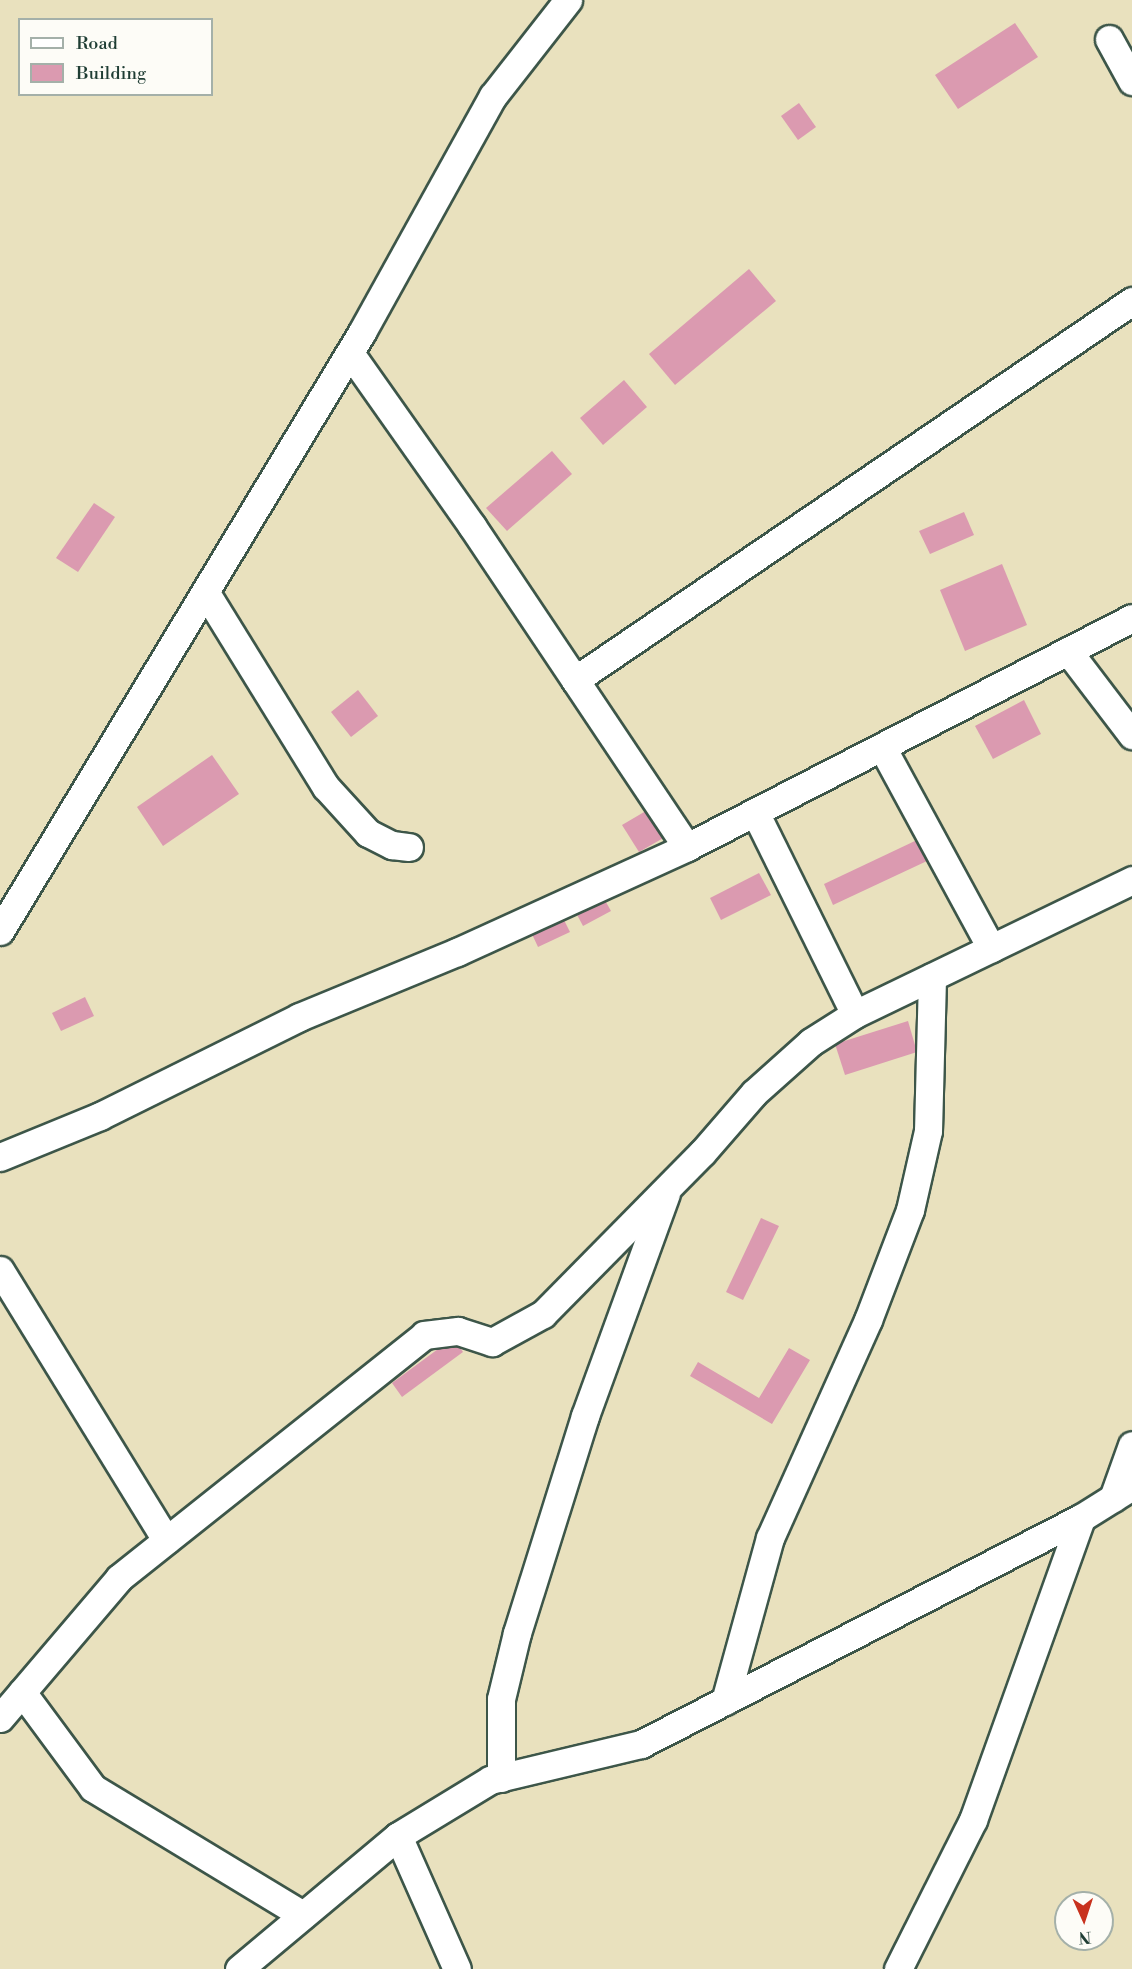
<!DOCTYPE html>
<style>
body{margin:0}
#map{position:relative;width:1132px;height:1969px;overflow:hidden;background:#e9e1be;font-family:"Libre Bodoni",serif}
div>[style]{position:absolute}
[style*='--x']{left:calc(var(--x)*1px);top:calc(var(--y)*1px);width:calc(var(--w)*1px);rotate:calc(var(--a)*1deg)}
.building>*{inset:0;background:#db9ab0}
.roads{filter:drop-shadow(2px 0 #3d5649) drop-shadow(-2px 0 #3d5649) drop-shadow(0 2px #3d5649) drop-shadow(0 -2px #3d5649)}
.street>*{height:27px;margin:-13.5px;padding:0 13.5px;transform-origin:13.5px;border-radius:13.5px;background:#fff}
span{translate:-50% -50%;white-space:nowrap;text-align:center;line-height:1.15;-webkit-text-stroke:6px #fdfcf7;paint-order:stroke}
.legend{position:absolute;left:18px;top:18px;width:195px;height:78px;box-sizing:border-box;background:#fdfcf7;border:2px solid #a4b0a9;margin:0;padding:8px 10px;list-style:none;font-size:18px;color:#1f3d34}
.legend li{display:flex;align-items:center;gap:12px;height:30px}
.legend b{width:30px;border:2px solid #a4b0a9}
.north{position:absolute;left:1054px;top:1891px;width:60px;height:60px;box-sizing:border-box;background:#fdfcf7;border:2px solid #a4b0a9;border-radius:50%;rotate:177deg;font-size:16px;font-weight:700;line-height:24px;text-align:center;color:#1f3d34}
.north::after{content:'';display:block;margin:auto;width:21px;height:27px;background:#c8321e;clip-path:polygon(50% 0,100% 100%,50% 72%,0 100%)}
</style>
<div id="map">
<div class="building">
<i style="clip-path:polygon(1015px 23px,1038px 57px,958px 109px,935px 75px)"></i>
<i style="clip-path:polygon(799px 103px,816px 127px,798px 140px,781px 116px)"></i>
<i style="clip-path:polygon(749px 269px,776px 301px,675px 385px,649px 354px)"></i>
<i style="clip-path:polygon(624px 380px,647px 407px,603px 445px,580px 418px)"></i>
<i style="clip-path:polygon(552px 451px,572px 474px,507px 531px,486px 508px)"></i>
<i style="clip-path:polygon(94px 503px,115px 517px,78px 572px,56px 558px)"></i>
<i style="clip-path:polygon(964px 512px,974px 535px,930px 554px,919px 531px)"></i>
<i style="clip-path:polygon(1002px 564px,1027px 625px,965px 651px,940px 590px)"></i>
<i style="clip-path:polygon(358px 690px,378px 716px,351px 737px,331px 712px)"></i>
<i style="clip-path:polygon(1024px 700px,1041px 734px,993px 759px,975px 726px)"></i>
<i style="clip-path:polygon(212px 755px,239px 794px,163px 846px,137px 807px)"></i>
<i style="clip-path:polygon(656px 805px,672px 833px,639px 852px,622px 825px)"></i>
<i style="clip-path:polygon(917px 840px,927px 861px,833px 905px,824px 884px)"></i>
<i style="clip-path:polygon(759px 873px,771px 895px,721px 920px,710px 898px)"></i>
<i style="clip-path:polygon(602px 895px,611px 911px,583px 926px,574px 909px)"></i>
<i style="clip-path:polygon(563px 918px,570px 932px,538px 947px,531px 932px)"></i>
<i style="clip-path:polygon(85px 997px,94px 1016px,61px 1031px,52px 1013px)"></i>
<i style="clip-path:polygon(908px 1021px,917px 1052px,845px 1075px,835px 1044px)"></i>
<i style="clip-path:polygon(761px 1218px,779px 1226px,743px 1300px,726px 1292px)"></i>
<i style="clip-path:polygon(453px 1338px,463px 1352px,402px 1397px,392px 1383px)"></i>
<i style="clip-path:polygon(789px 1348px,810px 1360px,772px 1424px,690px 1376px,698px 1362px,759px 1398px)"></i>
</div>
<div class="roads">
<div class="street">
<i style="--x:1109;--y:39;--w:48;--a:61.3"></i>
<i style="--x:350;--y:353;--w:212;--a:54.8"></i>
<i style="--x:472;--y:526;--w:386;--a:56.2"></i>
<i style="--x:206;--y:593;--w:228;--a:58.3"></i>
<i style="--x:326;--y:787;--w:62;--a:47.6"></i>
<i style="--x:368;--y:833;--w:27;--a:27"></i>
<i style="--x:392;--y:845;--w:17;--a:7"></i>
<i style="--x:1068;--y:651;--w:106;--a:52.7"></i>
<i style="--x:575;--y:680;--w:674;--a:-34.23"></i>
<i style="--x:882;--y:747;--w:229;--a:61.5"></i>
<i style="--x:755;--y:812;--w:225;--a:63.7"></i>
<i style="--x:0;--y:931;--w:700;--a:-58.85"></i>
<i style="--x:362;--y:332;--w:270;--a:-61"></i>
<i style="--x:493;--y:96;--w:122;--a:-52"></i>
<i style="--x:0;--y:1157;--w:108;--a:-22.3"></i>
<i style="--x:100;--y:1116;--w:222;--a:-26.4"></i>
<i style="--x:299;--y:1017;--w:171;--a:-22.4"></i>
<i style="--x:457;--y:952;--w:253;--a:-24.5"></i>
<i style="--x:687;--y:847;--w:500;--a:-27.23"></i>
<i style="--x:0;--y:1270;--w:317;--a:58.4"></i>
<i style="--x:1113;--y:1498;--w:56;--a:-70.3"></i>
<i style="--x:22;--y:1692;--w:119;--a:53.5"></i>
<i style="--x:93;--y:1788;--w:245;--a:31.2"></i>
<i style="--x:725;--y:1701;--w:169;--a:-74.6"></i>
<i style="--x:770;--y:1538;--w:239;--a:-65.8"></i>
<i style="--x:868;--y:1320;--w:118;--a:-69.1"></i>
<i style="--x:910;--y:1210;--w:81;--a:-77.2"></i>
<i style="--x:928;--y:1131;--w:154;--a:-88.5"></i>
<i style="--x:0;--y:1718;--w:184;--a:-49.6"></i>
<i style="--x:119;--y:1578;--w:390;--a:-38.5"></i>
<i style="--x:424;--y:1335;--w:34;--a:-7"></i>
<i style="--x:458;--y:1331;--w:36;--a:18"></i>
<i style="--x:492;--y:1342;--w:58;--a:-28.8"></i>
<i style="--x:543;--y:1314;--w:226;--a:-45.4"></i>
<i style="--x:702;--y:1153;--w:79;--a:-49.1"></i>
<i style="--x:754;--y:1093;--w:76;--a:-41.8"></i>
<i style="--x:811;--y:1042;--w:52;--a:-32.5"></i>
<i style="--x:855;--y:1014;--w:308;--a:-25.8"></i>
<i style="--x:501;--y:1778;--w:79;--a:-90"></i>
<i style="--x:501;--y:1699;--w:68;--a:-76.4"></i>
<i style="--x:517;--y:1633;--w:227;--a:-72.6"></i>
<i style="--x:585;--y:1416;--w:236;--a:-70"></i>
<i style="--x:398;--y:1836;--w:145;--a:66.1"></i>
<i style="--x:239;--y:1969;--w:207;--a:-39.9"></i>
<i style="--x:398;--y:1836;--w:108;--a:-31.3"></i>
<i style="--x:490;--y:1780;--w:155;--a:-13.4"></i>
<i style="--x:641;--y:1744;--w:495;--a:-27.2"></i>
<i style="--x:1081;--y:1518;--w:60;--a:-32.1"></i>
<i style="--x:898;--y:1969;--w:167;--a:-63.3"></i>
<i style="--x:973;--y:1820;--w:321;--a:-70.3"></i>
</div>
</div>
<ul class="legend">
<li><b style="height:8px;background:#fff"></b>Road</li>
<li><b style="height:16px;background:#db9ab0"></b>Building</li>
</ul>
<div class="north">N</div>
</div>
